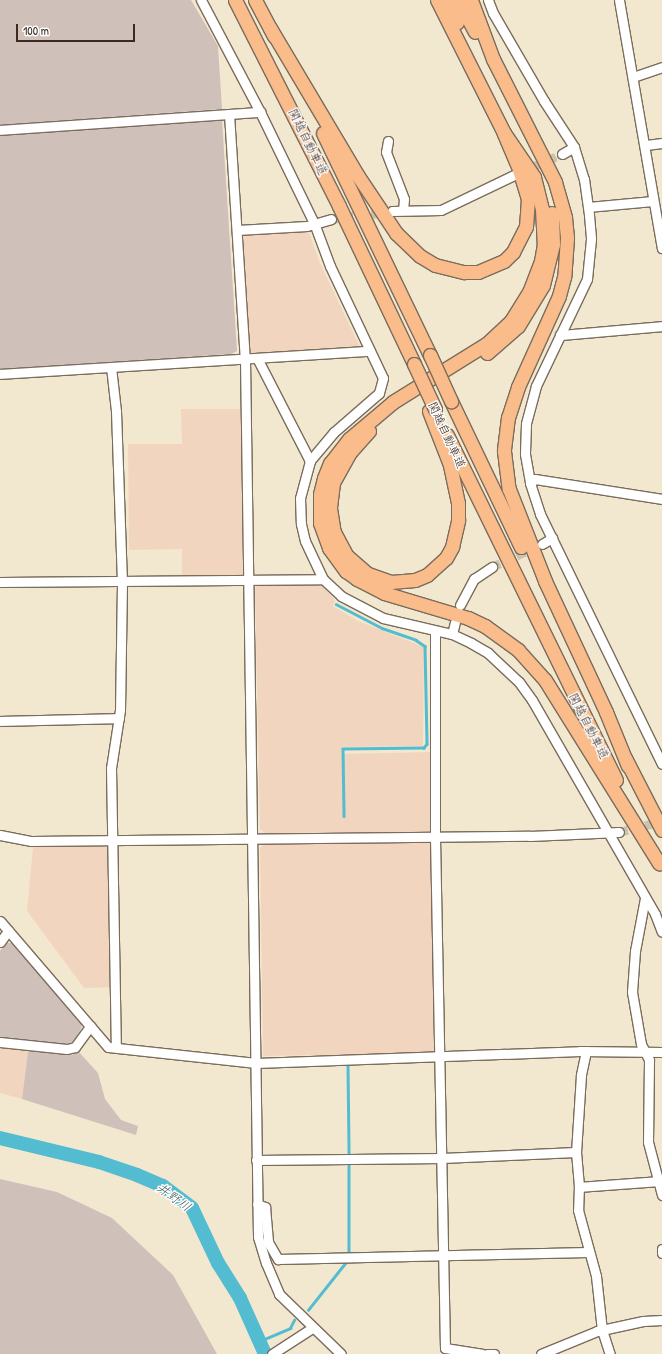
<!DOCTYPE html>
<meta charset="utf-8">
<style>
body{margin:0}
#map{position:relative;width:662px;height:1354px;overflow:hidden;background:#f2e8d0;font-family:"Patrick Hand","Klee One",sans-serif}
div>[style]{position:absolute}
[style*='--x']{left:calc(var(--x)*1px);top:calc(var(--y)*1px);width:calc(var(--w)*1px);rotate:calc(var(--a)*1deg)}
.built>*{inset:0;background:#f2d5be}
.industrial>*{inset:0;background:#cfc1ba}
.stream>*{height:2.5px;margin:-1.25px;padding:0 1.25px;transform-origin:1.25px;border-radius:1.25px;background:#53bcd0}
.river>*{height:14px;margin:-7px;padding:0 7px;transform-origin:7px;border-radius:7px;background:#53bcd0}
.minor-tunnel>*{height:9px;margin-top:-4.5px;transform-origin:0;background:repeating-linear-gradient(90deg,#cdc2ac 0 9px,transparent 0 13.5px)}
.roads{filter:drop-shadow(1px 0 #7b6c5c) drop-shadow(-1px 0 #7b6c5c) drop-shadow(0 1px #7b6c5c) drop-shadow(0 -1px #7b6c5c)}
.minor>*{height:9px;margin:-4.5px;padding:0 4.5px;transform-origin:4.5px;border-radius:4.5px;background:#fff}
.highway>*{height:13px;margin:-6.5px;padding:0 6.5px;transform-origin:6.5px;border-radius:6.5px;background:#f9bc8a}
.bridges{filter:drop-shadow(1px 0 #7b6c5c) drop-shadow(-1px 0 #7b6c5c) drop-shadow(0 1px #7b6c5c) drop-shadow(0 -1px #7b6c5c)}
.highway-bridge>*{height:13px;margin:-6.5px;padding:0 6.5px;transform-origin:6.5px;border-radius:6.5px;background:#f9bc8a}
span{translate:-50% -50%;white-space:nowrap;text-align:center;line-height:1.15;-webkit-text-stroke:3px #fff;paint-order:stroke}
.street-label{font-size:12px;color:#3b2a1e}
.water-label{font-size:13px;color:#435d5c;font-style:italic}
.scale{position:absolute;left:16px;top:24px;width:119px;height:18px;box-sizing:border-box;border:2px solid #3b2a1e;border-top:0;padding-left:5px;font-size:12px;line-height:14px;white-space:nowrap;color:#3b2a1e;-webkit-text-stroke:3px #fff;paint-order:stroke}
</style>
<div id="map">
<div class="built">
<i style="clip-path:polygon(308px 229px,319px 261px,359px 345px,357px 348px,248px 355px,239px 234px)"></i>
<i style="clip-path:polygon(181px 409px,241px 409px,243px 574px,239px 578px,182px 579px,182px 549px,129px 550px,128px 444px,182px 444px)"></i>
<i style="clip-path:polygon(319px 582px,335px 600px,333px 606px,358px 621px,424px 647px,423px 746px,342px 747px,341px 754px,431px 752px,431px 830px,429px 832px,265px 833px,260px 829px,255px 588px,261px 583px)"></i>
<i style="clip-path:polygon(430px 841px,432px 845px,434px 1053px,263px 1056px,260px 848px,264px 844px)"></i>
<i style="clip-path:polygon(108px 846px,114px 987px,84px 988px,27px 911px,33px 847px)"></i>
<i style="clip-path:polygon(0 1048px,28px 1051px,22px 1099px,0 1093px)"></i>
</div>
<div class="industrial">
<i style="clip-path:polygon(0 0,191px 0,218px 46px,222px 109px,0 125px)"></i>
<i style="clip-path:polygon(222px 120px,237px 351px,231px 354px,0 369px,0 135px)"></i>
<i style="clip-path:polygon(6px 943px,13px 943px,82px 1024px,81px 1029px,73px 1042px,65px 1044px,0 1038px,0 951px)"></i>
<i style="clip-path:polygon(28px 1051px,72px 1055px,78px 1051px,98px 1073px,105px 1099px,121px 1120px,138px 1126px,136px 1135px,22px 1099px)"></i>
<i style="clip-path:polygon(0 1179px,57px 1192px,112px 1218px,173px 1275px,217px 1354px,0 1354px)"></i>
</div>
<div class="stream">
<i style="--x:336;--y:604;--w:52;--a:27.6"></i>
<i style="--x:382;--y:628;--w:36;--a:19"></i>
<i style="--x:416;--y:640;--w:11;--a:34"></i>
<i style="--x:425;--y:646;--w:98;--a:88.8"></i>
<i style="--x:427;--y:744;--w:5;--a:127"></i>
<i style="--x:424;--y:748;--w:81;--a:179.3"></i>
<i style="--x:343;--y:749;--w:67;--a:89.1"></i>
<i style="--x:348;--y:1066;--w:88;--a:89.3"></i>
<i style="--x:349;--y:1164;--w:89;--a:90"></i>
<i style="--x:308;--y:1310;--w:61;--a:-51.6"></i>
<i style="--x:260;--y:1341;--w:33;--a:-23"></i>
<i style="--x:290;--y:1328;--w:9;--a:-63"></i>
</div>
<div class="river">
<i style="--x:0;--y:1138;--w:102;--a:13.6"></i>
<i style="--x:99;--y:1162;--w:40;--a:18.9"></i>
<i style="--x:137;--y:1175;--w:28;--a:23"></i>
<i style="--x:163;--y:1186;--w:36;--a:37"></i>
<i style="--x:192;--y:1208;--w:61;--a:64.7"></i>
<i style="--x:218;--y:1263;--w:41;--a:57.8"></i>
<i style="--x:240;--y:1298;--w:61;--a:65.9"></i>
</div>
<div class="minor-tunnel">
<i style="--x:523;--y:171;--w:43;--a:-23.6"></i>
<i style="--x:331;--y:219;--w:56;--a:-7.1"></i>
<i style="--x:492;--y:567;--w:50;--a:-25"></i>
<i style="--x:619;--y:832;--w:44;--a:-14.3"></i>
</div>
<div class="roads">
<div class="minor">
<i style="--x:201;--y:0;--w:127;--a:62.2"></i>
<i style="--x:260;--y:112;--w:123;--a:64.1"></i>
<i style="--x:314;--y:223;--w:46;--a:69.6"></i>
<i style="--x:330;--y:266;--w:124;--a:64.7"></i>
<i style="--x:383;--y:378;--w:16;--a:105"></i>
<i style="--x:379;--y:393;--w:60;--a:139.1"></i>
<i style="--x:334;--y:432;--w:38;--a:130"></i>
<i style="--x:488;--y:0;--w:14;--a:69"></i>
<i style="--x:493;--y:13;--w:102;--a:59.9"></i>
<i style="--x:544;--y:101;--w:55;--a:56.9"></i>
<i style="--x:574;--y:147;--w:34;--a:73"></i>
<i style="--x:584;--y:179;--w:36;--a:82"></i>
<i style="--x:589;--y:215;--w:24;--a:85"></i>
<i style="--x:591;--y:239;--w:40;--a:95.7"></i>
<i style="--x:587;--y:279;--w:119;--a:115.5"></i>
<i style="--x:536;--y:386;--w:39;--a:105"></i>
<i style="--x:526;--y:424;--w:30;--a:92"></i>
<i style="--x:525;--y:454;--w:29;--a:80"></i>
<i style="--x:530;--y:483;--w:33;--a:72"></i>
<i style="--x:540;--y:514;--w:278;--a:64"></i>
<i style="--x:619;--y:0;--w:252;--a:80.2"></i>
<i style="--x:633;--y:77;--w:31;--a:-19"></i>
<i style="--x:229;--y:114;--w:246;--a:86.3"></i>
<i style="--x:245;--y:359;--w:878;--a:89.15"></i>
<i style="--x:258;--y:1237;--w:27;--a:73"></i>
<i style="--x:266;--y:1263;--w:34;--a:67"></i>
<i style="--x:279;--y:1294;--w:86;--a:44.1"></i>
<i style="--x:0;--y:130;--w:261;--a:-4"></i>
<i style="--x:388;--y:141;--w:11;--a:100"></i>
<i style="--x:386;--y:152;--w:50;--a:69"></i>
<i style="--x:404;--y:199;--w:11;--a:95"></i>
<i style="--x:646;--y:145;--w:16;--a:-7"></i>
<i style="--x:562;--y:154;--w:14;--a:-30"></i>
<i style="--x:588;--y:207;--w:65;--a:-5.3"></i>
<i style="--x:392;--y:211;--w:49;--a:-1.2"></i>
<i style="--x:441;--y:210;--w:83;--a:-25.6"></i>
<i style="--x:237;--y:230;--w:70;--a:-3.3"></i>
<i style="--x:307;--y:226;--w:25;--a:-16"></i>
<i style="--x:560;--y:335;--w:102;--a:-5"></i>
<i style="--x:257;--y:358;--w:116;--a:62.8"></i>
<i style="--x:310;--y:461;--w:38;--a:105"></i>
<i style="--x:300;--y:498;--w:26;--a:88"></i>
<i style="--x:301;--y:524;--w:17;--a:77"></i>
<i style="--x:305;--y:541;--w:42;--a:64.7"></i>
<i style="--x:323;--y:579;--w:25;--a:43"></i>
<i style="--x:341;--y:596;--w:47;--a:27.6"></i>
<i style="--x:383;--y:618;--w:71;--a:13.1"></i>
<i style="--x:452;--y:634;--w:21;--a:25"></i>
<i style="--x:471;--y:643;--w:20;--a:30"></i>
<i style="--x:488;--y:653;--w:42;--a:43.1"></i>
<i style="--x:519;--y:682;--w:22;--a:54"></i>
<i style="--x:532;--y:700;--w:247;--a:60.1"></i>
<i style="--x:655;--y:914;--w:19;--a:69"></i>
<i style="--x:111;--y:367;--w:44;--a:83.5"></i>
<i style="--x:116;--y:411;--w:172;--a:88"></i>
<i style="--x:122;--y:583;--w:127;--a:90.9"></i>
<i style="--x:120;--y:710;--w:59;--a:98.8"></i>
<i style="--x:111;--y:768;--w:279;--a:89"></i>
<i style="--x:0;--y:374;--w:370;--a:-3.6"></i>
<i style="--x:530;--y:483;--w:6;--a:-39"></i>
<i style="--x:535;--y:479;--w:129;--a:8.9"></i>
<i style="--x:542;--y:544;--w:12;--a:-31"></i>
<i style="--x:0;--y:582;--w:323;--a:-0.5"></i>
<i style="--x:460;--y:605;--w:30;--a:-62"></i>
<i style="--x:474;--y:579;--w:22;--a:-34"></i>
<i style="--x:435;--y:631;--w:206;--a:90"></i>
<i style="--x:435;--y:837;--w:511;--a:88.88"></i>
<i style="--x:445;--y:1348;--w:37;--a:9"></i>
<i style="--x:452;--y:634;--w:12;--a:-76"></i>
<i style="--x:0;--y:721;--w:119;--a:-1.4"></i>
<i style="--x:0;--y:835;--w:32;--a:11"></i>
<i style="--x:31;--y:841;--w:499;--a:-0.6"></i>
<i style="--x:530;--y:836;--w:89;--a:-2.6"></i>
<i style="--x:645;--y:898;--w:54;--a:100.7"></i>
<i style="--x:635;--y:951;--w:41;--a:94.2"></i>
<i style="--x:632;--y:992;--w:53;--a:80.2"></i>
<i style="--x:641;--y:1044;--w:18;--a:63"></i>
<i style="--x:649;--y:1060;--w:82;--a:90.7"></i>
<i style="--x:648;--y:1142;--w:55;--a:75.2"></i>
<i style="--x:0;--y:921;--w:166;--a:49.4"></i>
<i style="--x:108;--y:1047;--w:149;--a:6.2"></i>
<i style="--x:256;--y:1063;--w:324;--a:-2.1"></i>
<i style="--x:580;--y:1051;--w:82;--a:0.7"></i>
<i style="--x:0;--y:942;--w:14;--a:-54"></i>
<i style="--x:0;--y:1042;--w:67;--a:6"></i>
<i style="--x:67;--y:1049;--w:8;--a:-14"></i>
<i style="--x:75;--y:1047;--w:26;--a:-54"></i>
<i style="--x:586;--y:1051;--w:25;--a:102"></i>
<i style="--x:581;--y:1075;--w:77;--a:93.7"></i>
<i style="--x:576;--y:1152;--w:33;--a:85"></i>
<i style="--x:579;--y:1185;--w:25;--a:92"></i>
<i style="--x:578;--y:1210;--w:68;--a:74.7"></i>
<i style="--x:596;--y:1276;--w:54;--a:83.7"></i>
<i style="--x:602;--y:1330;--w:25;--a:72"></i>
<i style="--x:256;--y:1160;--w:186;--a:-0.6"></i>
<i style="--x:442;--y:1158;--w:134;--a:-2.6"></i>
<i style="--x:579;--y:1187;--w:80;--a:-4.3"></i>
<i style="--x:257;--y:1204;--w:9;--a:21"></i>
<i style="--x:265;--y:1207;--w:35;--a:85"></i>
<i style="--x:268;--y:1242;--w:20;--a:60"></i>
<i style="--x:278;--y:1259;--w:310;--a:-1.3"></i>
<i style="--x:662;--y:1249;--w:4;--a:90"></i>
<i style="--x:272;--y:1354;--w:48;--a:-33"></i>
<i style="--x:487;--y:1354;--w:7;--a:0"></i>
<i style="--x:541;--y:1354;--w:61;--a:-22.3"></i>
<i style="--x:597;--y:1331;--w:47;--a:-12.3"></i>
<i style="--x:643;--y:1321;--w:19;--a:-3"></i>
</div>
<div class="highway">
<i style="--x:235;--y:0;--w:231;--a:63.2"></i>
<i style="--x:339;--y:206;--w:175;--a:64.6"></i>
<i style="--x:255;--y:0;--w:41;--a:62.2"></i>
<i style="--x:449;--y:0;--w:24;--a:71"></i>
<i style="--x:458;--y:0;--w:36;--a:62"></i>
<i style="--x:471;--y:0;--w:63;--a:69.6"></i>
<i style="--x:493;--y:59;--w:138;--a:63.2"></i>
<i style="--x:555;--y:182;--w:37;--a:74"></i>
<i style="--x:565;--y:218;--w:20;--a:84"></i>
<i style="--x:567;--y:238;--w:39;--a:94"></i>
<i style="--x:564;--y:277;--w:20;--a:105"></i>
<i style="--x:559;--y:296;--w:100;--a:114.3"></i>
<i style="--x:518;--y:387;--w:32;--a:108"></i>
<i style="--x:508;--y:417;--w:34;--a:97"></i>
<i style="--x:504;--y:451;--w:38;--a:83"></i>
<i style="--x:509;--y:489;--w:99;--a:68.6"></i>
<i style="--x:545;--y:581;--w:145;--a:65"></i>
<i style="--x:606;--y:712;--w:58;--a:67.8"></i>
<i style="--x:270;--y:28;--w:172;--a:59.3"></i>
<i style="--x:358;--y:176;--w:69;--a:56.3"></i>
<i style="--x:396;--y:233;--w:33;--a:44"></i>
<i style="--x:420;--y:256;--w:17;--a:31"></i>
<i style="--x:435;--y:265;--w:30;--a:14"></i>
<i style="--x:464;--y:272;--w:14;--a:0"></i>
<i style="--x:478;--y:272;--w:28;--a:-23"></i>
<i style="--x:504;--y:261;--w:13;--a:-45"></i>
<i style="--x:513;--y:252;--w:28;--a:-63"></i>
<i style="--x:526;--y:227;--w:28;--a:-86"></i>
<i style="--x:528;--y:199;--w:31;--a:-107"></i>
<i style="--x:519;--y:169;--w:39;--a:-113"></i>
<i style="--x:504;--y:133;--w:149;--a:-116.7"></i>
<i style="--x:323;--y:133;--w:246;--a:64.3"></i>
<i style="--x:504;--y:133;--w:53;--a:55.7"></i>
<i style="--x:534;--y:177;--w:33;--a:76"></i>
<i style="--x:542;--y:209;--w:35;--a:87"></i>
<i style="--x:544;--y:244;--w:17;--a:100"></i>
<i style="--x:541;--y:261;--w:33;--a:111"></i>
<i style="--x:529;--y:292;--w:34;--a:122"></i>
<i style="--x:511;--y:321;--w:34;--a:137"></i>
<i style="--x:486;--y:344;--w:110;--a:148.1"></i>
<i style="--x:393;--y:402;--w:57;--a:139.9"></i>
<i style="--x:349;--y:439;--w:31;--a:128"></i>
<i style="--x:330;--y:463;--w:16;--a:112"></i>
<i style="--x:324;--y:478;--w:16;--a:104"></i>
<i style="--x:320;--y:494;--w:29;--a:90"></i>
<i style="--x:320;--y:523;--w:27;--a:70"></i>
<i style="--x:329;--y:548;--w:29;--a:54"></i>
<i style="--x:346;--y:571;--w:14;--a:36"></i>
<i style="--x:357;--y:579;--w:30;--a:27"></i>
<i style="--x:384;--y:593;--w:88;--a:16.6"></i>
<i style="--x:468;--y:618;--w:19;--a:25"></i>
<i style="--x:485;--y:626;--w:41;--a:36"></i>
<i style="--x:518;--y:650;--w:40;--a:48"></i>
<i style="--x:545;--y:680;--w:216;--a:58.1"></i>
<i style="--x:487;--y:353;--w:41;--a:-41.1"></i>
<i style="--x:518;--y:326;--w:48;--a:-58.6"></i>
<i style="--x:543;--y:285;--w:42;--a:-76.3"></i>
<i style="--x:553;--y:244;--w:31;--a:-92"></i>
<i style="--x:451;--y:401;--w:162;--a:64.4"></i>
<i style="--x:369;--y:431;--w:28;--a:132"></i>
<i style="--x:350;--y:452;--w:35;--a:119"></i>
<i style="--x:333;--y:483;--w:25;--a:97"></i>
<i style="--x:330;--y:508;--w:24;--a:81"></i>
<i style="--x:334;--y:532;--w:27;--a:62"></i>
<i style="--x:347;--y:556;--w:28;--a:41"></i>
<i style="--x:368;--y:574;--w:24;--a:19"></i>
<i style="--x:391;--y:582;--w:24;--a:-5"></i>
<i style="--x:415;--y:580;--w:13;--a:-23"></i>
<i style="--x:427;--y:575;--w:25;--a:-42"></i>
<i style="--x:446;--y:558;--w:13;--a:-61"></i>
<i style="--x:452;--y:547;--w:28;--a:-77"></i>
<i style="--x:458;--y:520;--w:17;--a:-90"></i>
<i style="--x:458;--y:503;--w:39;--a:-102"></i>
<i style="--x:450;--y:465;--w:58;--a:-111.3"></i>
<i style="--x:447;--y:435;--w:384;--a:63.9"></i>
<i style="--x:625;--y:758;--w:81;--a:62.8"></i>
</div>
</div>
<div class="bridges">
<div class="highway-bridge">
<i style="--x:430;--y:355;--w:51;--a:65.5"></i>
<i style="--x:414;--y:364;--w:50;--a:65"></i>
</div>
</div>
<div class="street-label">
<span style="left:308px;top:142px;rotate:64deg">関越自動車道</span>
<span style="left:447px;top:435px;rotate:65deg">関越自動車道</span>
<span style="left:589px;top:726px;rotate:63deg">関越自動車道</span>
</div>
<div class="water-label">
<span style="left:174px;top:1197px;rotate:36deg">井野川</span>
</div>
<div class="scale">100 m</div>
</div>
